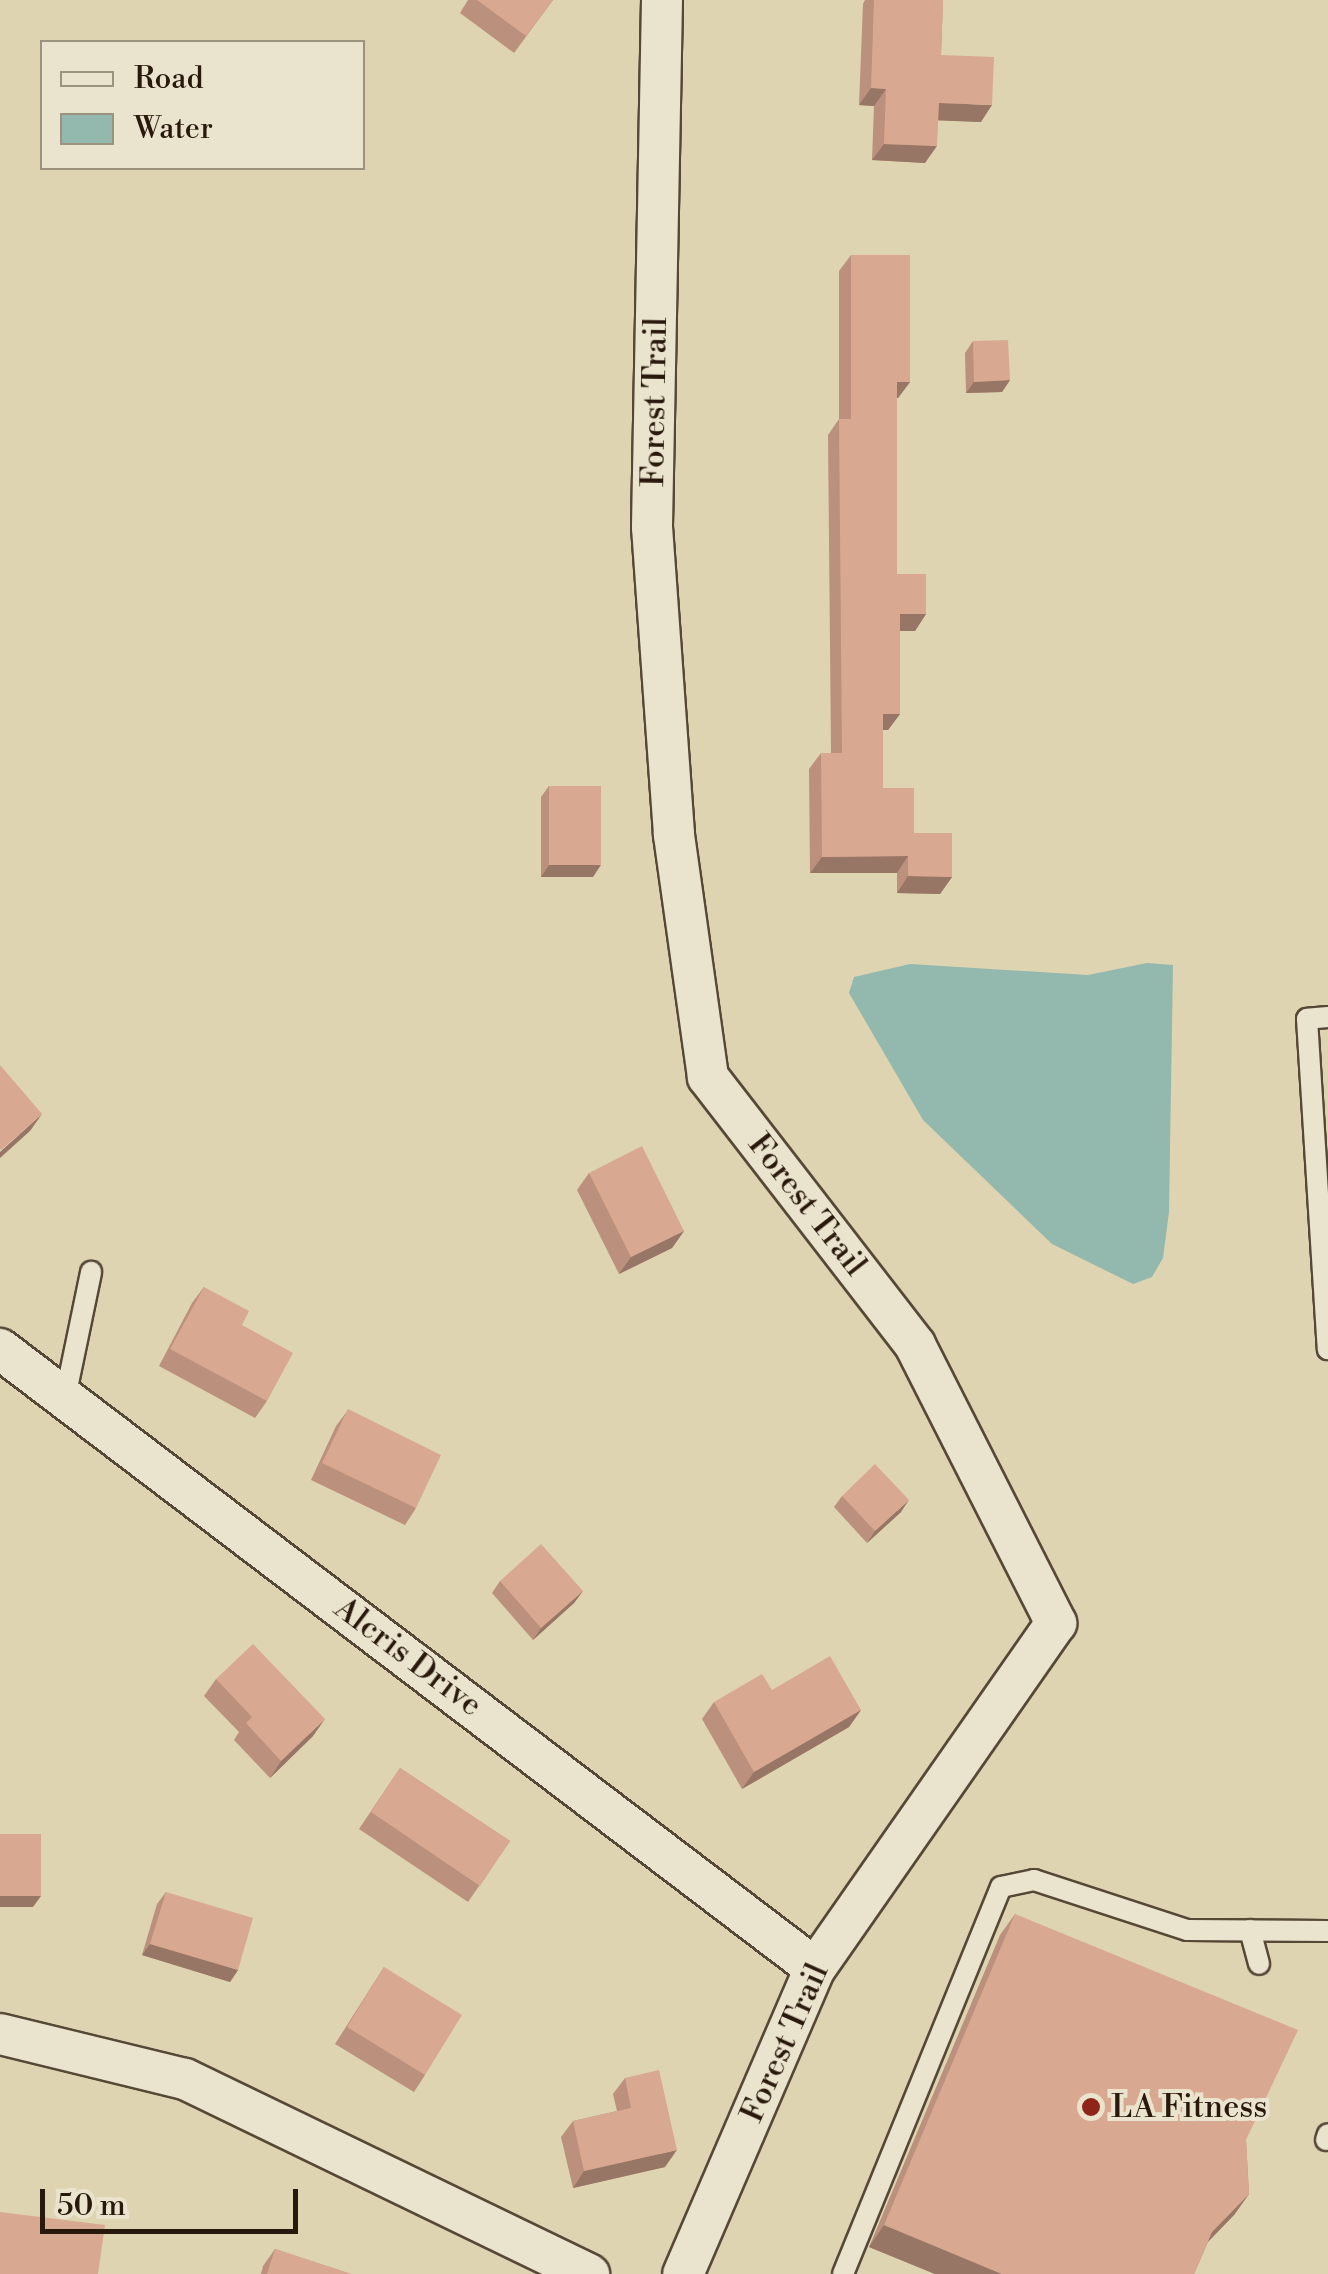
<!DOCTYPE html>
<style>
body{margin:0}
#map{position:relative;width:1328px;height:2274px;overflow:hidden;background:#ded4b2;font-family:"Libre Bodoni",serif}
div>[style]{position:absolute}
[style*='--x']{left:calc(var(--x)*1px);top:calc(var(--y)*1px);width:calc(var(--w)*1px);rotate:calc(var(--a)*1deg)}
.water>*{inset:0;background:#93b8ad}
.roads{filter:drop-shadow(2px 0 #564836) drop-shadow(-2px 0 #564836) drop-shadow(0 2px #564836) drop-shadow(0 -2px #564836)}
.service>*{height:20px;margin:-10px;padding:0 10px;transform-origin:10px;border-radius:10px;background:#eae3cd}
.minor>*{height:40px;margin:-20px;padding:0 20px;transform-origin:20px;border-radius:20px;background:#eae3cd}
.wall>*{inset:0;background:#bb907d}
.shaded-wall>*{inset:0;background:#987666}
.building>*{inset:0;background:#d9a891}
.dots>*{width:28px;height:28px;translate:-50% -50%;box-sizing:border-box;border:5px solid #eae3cd;border-radius:50%}
span{translate:-50% -50%;white-space:nowrap;text-align:center;line-height:1.15;-webkit-text-stroke:8px #eae3cd;paint-order:stroke}
.street-label{font-size:32px;color:#28190c}
.poi-label{font-size:32px;color:#28190c}
.left{translate:0 -50%;text-align:left}
.legend{position:absolute;left:40px;top:40px;width:325px;height:130px;box-sizing:border-box;background:#eae3cd;border:2px solid #9c9280;margin:0;padding:12px 18px;list-style:none;font-size:30px;color:#28190c}
.legend li{display:flex;align-items:center;gap:20px;height:50px}
.legend b{width:50px;border:2px solid #9c9280}
.scale{position:absolute;left:40px;top:2189px;width:258px;height:45px;box-sizing:border-box;border:5px solid #28190c;border-top:0;padding-left:12px;font-size:30px;line-height:35px;white-space:nowrap;color:#28190c;-webkit-text-stroke:8px #eae3cd;paint-order:stroke}
</style>
<div id="map">
<div class="water">
<i style="clip-path:polygon(1147px 963px,1173px 965px,1169px 1212px,1163px 1258px,1152px 1277px,1133px 1284px,1052px 1244px,923px 1120px,849px 993px,854px 977px,910px 964px,1088px 975px)"></i>
</div>
<div class="roads">
<div class="service">
<i style="--x:1328;--y:1017;--w:21;--a:175"></i>
<i style="--x:1307;--y:1019;--w:331;--a:86.4"></i>
<i style="--x:65;--y:1398;--w:129;--a:-78.3"></i>
<i style="--x:1250;--y:1930;--w:35;--a:75"></i>
<i style="--x:1326;--y:2140;--w:6;--a:-72"></i>
<i style="--x:843;--y:2274;--w:418;--a:-67.8"></i>
<i style="--x:1001;--y:1887;--w:34;--a:-12"></i>
<i style="--x:1034;--y:1880;--w:161;--a:18.1"></i>
<i style="--x:1187;--y:1930;--w:141;--a:0.4"></i>
</div>
<div class="minor">
<i style="--x:662;--y:0;--w:527;--a:91.09"></i>
<i style="--x:652;--y:527;--w:309;--a:85.9"></i>
<i style="--x:674;--y:835;--w:244;--a:82"></i>
<i style="--x:708;--y:1077;--w:339;--a:52.3"></i>
<i style="--x:915;--y:1345;--w:312;--a:63.1"></i>
<i style="--x:1056;--y:1623;--w:421;--a:124.9"></i>
<i style="--x:815;--y:1968;--w:333;--a:113.3"></i>
<i style="--x:0;--y:1349;--w:1023;--a:37.22"></i>
<i style="--x:0;--y:2034;--w:190;--a:13.7"></i>
<i style="--x:185;--y:2079;--w:449;--a:25.8"></i>
</div>
</div>
<div class="wall">
<i style="clip-path:polygon(468px 0,553px 0,514px 53px,460px 13px)"></i>
<i style="clip-path:polygon(865px 0,943px 0,941px 55px,981px 122px,938px 120px,925px 163px,872px 160px,874px 106px,859px 105px,863px 4px)"></i>
<i style="clip-path:polygon(851px 255px,910px 382px,898px 398px,897px 398px,897px 574px,926px 614px,915px 631px,900px 631px,900px 714px,888px 730px,883px 730px,883px 788px,914px 833px,952px 877px,940px 894px,897px 893px,897px 873px,810px 873px,809px 769px,821px 753px,831px 753px,828px 435px,839px 419px,839px 271px)"></i>
<i style="clip-path:polygon(973px 341px,1010px 380px,1002px 392px,966px 393px,965px 353px)"></i>
<i style="clip-path:polygon(549px 786px,593px 877px,541px 877px,541px 797px)"></i>
<i style="clip-path:polygon(589px 1173px,684px 1231px,672px 1248px,619px 1274px,577px 1190px)"></i>
<i style="clip-path:polygon(204px 1287px,242px 1325px,267px 1401px,255px 1418px,159px 1366px,192px 1303px)"></i>
<i style="clip-path:polygon(348px 1410px,416px 1508px,405px 1525px,311px 1480px,336px 1426px)"></i>
<i style="clip-path:polygon(842px 1496px,901px 1512px,867px 1543px,834px 1507px)"></i>
<i style="clip-path:polygon(500px 1581px,583px 1591px,574px 1603px,533px 1640px,492px 1593px)"></i>
<i style="clip-path:polygon(216px 1679px,313px 1736px,270px 1778px,234px 1740px,239px 1732px,204px 1696px)"></i>
<i style="clip-path:polygon(714px 1702px,861px 1710px,849px 1727px,742px 1789px,702px 1719px)"></i>
<i style="clip-path:polygon(400px 1768px,510px 1841px,468px 1902px,359px 1829px)"></i>
<i style="clip-path:polygon(166px 1892px,238px 1970px,230px 1982px,142px 1955px,157px 1904px)"></i>
<i style="clip-path:polygon(1015px 1914px,1246px 2140px,1249px 2194px,1234px 2215px,1208px 2242px,1194px 2274px,935px 2274px,869px 2247px,1000px 1935px)"></i>
<i style="clip-path:polygon(384px 1967px,425px 2075px,414px 2092px,335px 2044px)"></i>
<i style="clip-path:polygon(625px 2078px,665px 2167px,573px 2188px,561px 2137px,573px 2121px,617px 2111px,613px 2094px)"></i>
<i style="clip-path:polygon(275px 2249px,351px 2274px,261px 2274px,263px 2266px)"></i>
</div>
<div class="shaded-wall">
<i style="clip-path:polygon(871px 88px,886px 89px,874px 106px,859px 105px)"></i>
<i style="clip-path:polygon(939px 103px,992px 105px,981px 122px,927px 120px)"></i>
<i style="clip-path:polygon(884px 144px,937px 146px,925px 163px,872px 160px)"></i>
<i style="clip-path:polygon(1010px 380px,1002px 392px,966px 393px,974px 382px)"></i>
<i style="clip-path:polygon(897px 382px,910px 382px,898px 398px,885px 398px)"></i>
<i style="clip-path:polygon(900px 614px,926px 614px,915px 631px,888px 631px)"></i>
<i style="clip-path:polygon(883px 714px,900px 714px,888px 730px,872px 730px)"></i>
<i style="clip-path:polygon(908px 856px,897px 873px,810px 873px,822px 857px)"></i>
<i style="clip-path:polygon(549px 865px,601px 865px,593px 877px,541px 877px)"></i>
<i style="clip-path:polygon(908px 876px,952px 877px,940px 894px,897px 893px)"></i>
<i style="clip-path:polygon(42px 1114px,30px 1131px,0 1158px,0 1152px)"></i>
<i style="clip-path:polygon(684px 1231px,672px 1248px,619px 1274px,631px 1257px)"></i>
<i style="clip-path:polygon(909px 1500px,901px 1512px,867px 1543px,875px 1531px)"></i>
<i style="clip-path:polygon(583px 1591px,574px 1603px,533px 1640px,541px 1628px)"></i>
<i style="clip-path:polygon(861px 1710px,849px 1727px,742px 1789px,754px 1772px)"></i>
<i style="clip-path:polygon(325px 1719px,313px 1736px,270px 1778px,281px 1761px)"></i>
<i style="clip-path:polygon(0 1896px,41px 1896px,33px 1907px,0 1907px)"></i>
<i style="clip-path:polygon(150px 1944px,238px 1970px,230px 1982px,142px 1955px)"></i>
<i style="clip-path:polygon(677px 2150px,665px 2167px,573px 2188px,584px 2171px)"></i>
<i style="clip-path:polygon(1249px 2194px,1234px 2215px,1197px 2253px,1212px 2232px)"></i>
<i style="clip-path:polygon(884px 2225px,1002px 2274px,935px 2274px,869px 2247px)"></i>
</div>
<div class="building">
<i style="clip-path:polygon(477px 0,553px 0,526px 36px)"></i>
<i style="clip-path:polygon(874px 0,943px 0,941px 55px,994px 57px,992px 105px,939px 103px,937px 146px,884px 144px,886px 89px,871px 88px)"></i>
<i style="clip-path:polygon(851px 255px,910px 255px,910px 382px,897px 382px,897px 574px,926px 574px,926px 614px,900px 614px,900px 714px,883px 714px,883px 788px,914px 788px,914px 833px,952px 833px,952px 877px,908px 876px,908px 856px,822px 857px,821px 753px,842px 753px,839px 419px,851px 419px)"></i>
<i style="clip-path:polygon(1008px 340px,1010px 380px,974px 382px,973px 341px)"></i>
<i style="clip-path:polygon(549px 786px,601px 786px,601px 865px,549px 865px)"></i>
<i style="clip-path:polygon(0 1065px,42px 1114px,1px 1150px,0 1149px)"></i>
<i style="clip-path:polygon(642px 1146px,684px 1231px,631px 1257px,589px 1173px)"></i>
<i style="clip-path:polygon(204px 1287px,249px 1311px,242px 1325px,293px 1353px,267px 1401px,170px 1349px)"></i>
<i style="clip-path:polygon(348px 1409px,441px 1455px,416px 1508px,322px 1463px)"></i>
<i style="clip-path:polygon(875px 1464px,909px 1500px,875px 1531px,842px 1496px)"></i>
<i style="clip-path:polygon(541px 1544px,583px 1591px,541px 1628px,500px 1581px)"></i>
<i style="clip-path:polygon(253px 1644px,325px 1719px,281px 1761px,246px 1723px,252px 1717px,216px 1679px)"></i>
<i style="clip-path:polygon(830px 1656px,861px 1710px,754px 1772px,714px 1702px,762px 1674px,772px 1690px)"></i>
<i style="clip-path:polygon(400px 1768px,510px 1841px,480px 1886px,371px 1812px)"></i>
<i style="clip-path:polygon(0 1834px,41px 1834px,41px 1896px,0 1896px)"></i>
<i style="clip-path:polygon(166px 1892px,253px 1918px,238px 1970px,150px 1944px)"></i>
<i style="clip-path:polygon(1015px 1914px,1298px 2030px,1246px 2140px,1249px 2194px,1212px 2232px,1194px 2274px,1002px 2274px,884px 2225px)"></i>
<i style="clip-path:polygon(384px 1967px,462px 2015px,425px 2075px,347px 2027px)"></i>
<i style="clip-path:polygon(659px 2070px,677px 2150px,584px 2171px,573px 2121px,631px 2108px,625px 2078px)"></i>
<i style="clip-path:polygon(0 2212px,105px 2225px,98px 2274px,0 2274px)"></i>
<i style="clip-path:polygon(275px 2249px,351px 2274px,267px 2274px)"></i>
</div>
<div class="dots">
<i style="left:1091px;top:2107px;background:#8f2418"></i>
</div>
<div class="street-label">
<span style="left:655px;top:402px;rotate:-89deg">Forest Trail</span>
<span style="left:807px;top:1205px;rotate:52deg">Forest Trail</span>
<span style="left:408px;top:1657px;rotate:37deg">Alcris Drive</span>
<span style="left:785px;top:2043px;rotate:-66deg">Forest Trail</span>
</div>
<div class="poi-label">
<span class="left" style="left:1111px;top:2107px">LA Fitness</span>
</div>
<ul class="legend">
<li><b style="height:12px;background:#eae3cd"></b>Road</li>
<li><b style="height:28px;background:#93b8ad"></b>Water</li>
</ul>
<div class="scale">50 m</div>
</div>
